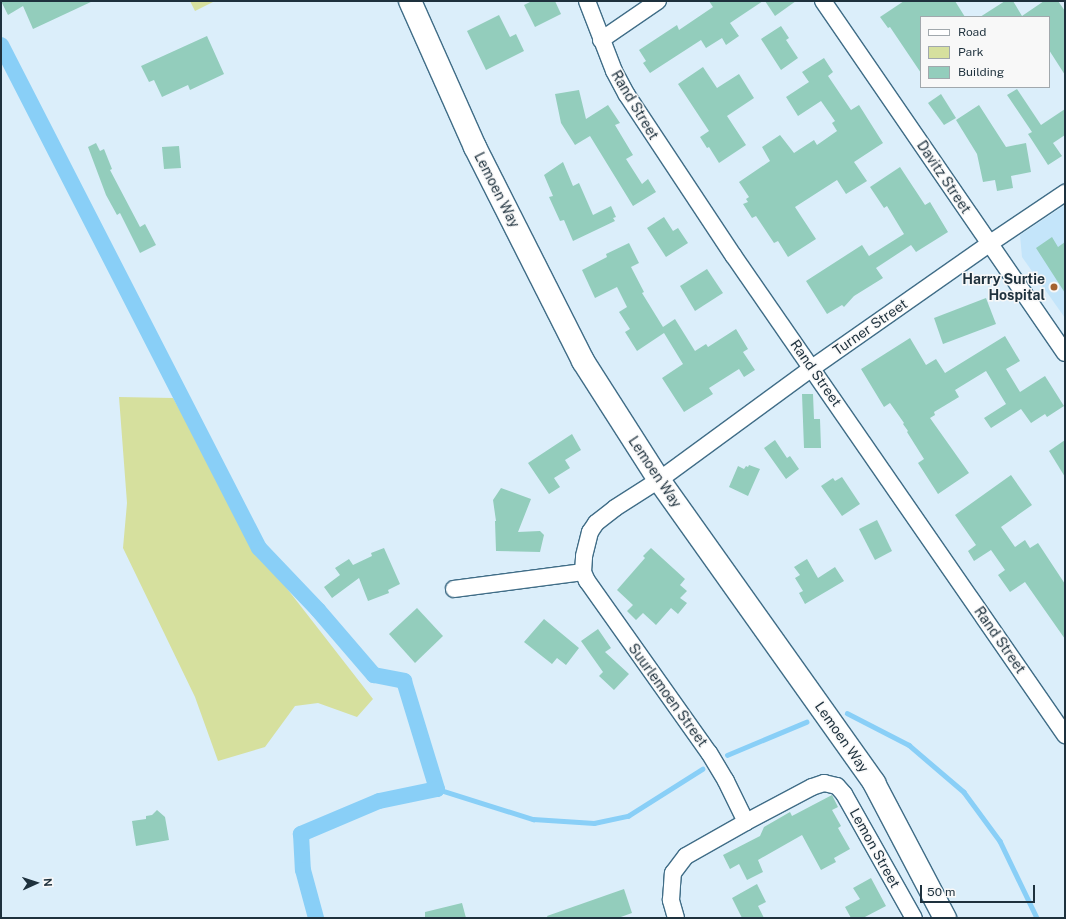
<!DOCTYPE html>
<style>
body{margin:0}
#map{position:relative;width:1066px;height:919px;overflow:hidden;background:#dbeefa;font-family:"Public Sans",sans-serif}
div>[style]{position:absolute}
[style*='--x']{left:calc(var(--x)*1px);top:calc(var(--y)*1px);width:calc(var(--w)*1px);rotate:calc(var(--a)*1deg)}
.built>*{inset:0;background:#c4e5fa}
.green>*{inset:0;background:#d6e09e}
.stream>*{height:4.5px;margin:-2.25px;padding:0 2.25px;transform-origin:2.25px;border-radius:2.25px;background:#89cff7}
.canal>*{height:16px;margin:-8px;padding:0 8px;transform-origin:8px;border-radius:8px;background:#89cff7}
.building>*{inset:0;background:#93cdbc}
.roads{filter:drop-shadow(1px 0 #406d87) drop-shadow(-1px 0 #406d87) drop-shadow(0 1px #406d87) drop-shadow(0 -1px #406d87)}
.street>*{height:16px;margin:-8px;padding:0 8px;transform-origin:8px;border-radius:8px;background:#fff}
.highway>*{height:22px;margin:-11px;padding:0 11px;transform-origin:11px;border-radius:11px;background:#fff}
.dots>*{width:11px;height:11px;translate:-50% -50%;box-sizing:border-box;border:2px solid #f8f8f8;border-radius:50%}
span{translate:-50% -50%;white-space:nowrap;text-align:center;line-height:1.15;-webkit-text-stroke:3px #f8f8f8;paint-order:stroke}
.street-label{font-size:14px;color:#1e313d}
.poi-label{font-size:14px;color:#1e313d;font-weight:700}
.right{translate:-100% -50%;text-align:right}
.frame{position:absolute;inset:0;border:2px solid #1e313d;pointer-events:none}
.legend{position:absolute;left:920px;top:16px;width:130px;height:72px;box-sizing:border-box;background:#f8f8f8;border:1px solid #a1a8ad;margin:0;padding:5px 7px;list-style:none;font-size:12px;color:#1e313d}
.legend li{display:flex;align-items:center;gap:8px;height:20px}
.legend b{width:20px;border:1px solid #a1a8ad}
.north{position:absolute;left:16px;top:863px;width:40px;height:40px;-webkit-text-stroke:3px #f8f8f8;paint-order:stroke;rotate:87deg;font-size:11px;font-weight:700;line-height:16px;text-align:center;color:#1e313d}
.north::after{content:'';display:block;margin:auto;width:14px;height:18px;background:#1e313d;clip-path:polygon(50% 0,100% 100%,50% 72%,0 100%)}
.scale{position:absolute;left:920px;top:885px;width:115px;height:18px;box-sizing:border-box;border:2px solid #1e313d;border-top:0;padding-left:5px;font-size:12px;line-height:14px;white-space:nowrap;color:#1e313d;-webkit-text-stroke:3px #f8f8f8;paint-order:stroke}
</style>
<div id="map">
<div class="built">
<i style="clip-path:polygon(1065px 205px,1065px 318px,1022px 257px,1020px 235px)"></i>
</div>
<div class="green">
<i style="clip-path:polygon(190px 1px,215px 1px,195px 11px)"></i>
<i style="clip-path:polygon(119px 397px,173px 398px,264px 559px,373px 699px,357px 717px,318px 703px,295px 706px,265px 747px,218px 761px,195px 697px,123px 548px,127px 503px)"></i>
</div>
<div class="stream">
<i style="--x:847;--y:713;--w:70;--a:27.3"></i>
<i style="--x:909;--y:745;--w:72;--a:40.5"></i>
<i style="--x:964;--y:792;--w:61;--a:53.7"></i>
<i style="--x:1000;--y:841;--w:85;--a:64.3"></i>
<i style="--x:727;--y:755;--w:86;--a:-22.7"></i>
<i style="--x:437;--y:789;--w:101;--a:17.4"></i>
<i style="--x:533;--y:819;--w:61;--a:3.8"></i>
<i style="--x:594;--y:823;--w:35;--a:-12"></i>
<i style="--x:628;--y:816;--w:88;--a:-32.4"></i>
</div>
<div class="canal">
<i style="--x:1;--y:45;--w:565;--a:62.85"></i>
<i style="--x:259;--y:548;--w:86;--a:46.4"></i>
<i style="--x:318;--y:610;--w:86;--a:49.3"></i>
<i style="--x:374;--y:675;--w:31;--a:11"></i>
<i style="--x:404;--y:681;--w:113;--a:73"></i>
<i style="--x:437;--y:789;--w:59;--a:168.3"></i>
<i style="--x:379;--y:801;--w:85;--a:157.1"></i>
<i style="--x:301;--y:834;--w:36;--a:87"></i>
<i style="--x:303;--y:870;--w:50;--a:74.8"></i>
</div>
<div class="building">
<i style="clip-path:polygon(1px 1px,93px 1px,33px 29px,23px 6px,8px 15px)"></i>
<i style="clip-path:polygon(532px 1px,555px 1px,561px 14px,535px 27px,524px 5px)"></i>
<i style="clip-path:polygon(709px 1px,763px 1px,730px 23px,739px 36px,726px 45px,722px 38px,706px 48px,701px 40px,650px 73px,643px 63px,646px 61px,639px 50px,677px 25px,679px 30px,713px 7px)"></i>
<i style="clip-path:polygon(765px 1px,796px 1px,775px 16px)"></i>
<i style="clip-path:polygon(904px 1px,955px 1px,965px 17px,921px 17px,921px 73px,890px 27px,888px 28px,880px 17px)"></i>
<i style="clip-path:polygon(1005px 1px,1013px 1px,1022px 16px,1044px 1px,1058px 1px,1065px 11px,1065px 75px,1049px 50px,1049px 17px,980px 17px)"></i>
<i style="clip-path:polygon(499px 15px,510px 37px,516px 34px,524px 51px,486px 70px,467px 31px)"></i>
<i style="clip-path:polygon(781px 26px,789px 38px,786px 40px,798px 58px,781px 70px,761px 39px)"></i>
<i style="clip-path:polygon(207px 36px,224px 74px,190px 90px,188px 85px,162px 97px,154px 80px,149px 82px,141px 66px)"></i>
<i style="clip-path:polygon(824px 58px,833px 72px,828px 76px,851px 110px,859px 105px,883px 143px,854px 162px,867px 181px,846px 194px,837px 180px,795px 207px,816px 239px,788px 257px,778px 241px,774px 243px,756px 216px,752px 218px,743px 204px,748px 202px,746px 199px,749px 197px,739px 182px,770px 161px,762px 147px,780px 135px,794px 153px,814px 140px,817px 145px,837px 131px,832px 123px,835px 121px,821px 101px,798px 116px,786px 97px,809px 82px,802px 72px)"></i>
<i style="clip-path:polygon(703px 67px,717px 88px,739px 74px,754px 98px,727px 116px,746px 145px,719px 163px,709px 147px,707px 148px,700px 137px,709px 131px,678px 84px)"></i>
<i style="clip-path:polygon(1017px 89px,1041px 125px,1065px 109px,1065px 135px,1053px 143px,1062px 156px,1048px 165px,1028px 134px,1032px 132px,1007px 95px)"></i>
<i style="clip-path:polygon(579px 90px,586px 119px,608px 105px,620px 123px,615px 125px,633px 155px,626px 159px,642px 184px,648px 179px,656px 192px,633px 206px,590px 136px,575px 145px,561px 123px,555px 94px)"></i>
<i style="clip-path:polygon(941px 94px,956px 118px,944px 125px,928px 103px)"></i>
<i style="clip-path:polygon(979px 105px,1006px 147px,1026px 143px,1031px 172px,1011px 176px,1013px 188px,997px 191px,995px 180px,983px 182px,977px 154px,956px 120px)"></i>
<i style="clip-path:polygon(96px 143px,100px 151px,104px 149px,112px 169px,110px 170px,140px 227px,145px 224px,156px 245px,140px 253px,120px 213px,117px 215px,106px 195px,88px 147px)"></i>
<i style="clip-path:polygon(179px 146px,181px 168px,164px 169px,162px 147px)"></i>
<i style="clip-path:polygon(563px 162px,573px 186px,579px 183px,593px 215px,611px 206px,616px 217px,613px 218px,615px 221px,573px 241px,564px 220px,560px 221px,549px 197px,553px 196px,544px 175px)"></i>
<i style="clip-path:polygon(900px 167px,925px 205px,930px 202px,948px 232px,916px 252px,911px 245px,876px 268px,883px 278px,854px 296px,844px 307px,842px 305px,827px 314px,806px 281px,862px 245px,869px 256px,904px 234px,887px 206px,884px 208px,870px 187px)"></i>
<i style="clip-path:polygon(664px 217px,673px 231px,678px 228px,688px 243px,666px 257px,647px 228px)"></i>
<i style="clip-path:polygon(1052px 237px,1058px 247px,1065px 242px,1065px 293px,1036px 248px)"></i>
<i style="clip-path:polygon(629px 243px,639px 263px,631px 267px,644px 292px,642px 293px,663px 327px,675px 319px,695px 351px,706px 344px,708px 347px,736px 329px,748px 349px,743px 352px,755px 370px,744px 377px,739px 369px,709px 388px,713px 394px,684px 412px,662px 378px,683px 364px,664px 333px,637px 351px,625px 332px,630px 329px,619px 312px,627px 307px,617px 287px,595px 298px,582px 270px,607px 257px,606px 254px)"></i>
<i style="clip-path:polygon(707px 269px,723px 293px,695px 311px,680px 286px)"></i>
<i style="clip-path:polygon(986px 298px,996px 324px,943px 344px,934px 318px)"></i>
<i style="clip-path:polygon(1005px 336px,1020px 361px,1006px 369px,1020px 392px,1045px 376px,1064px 406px,1047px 417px,1045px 414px,1031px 423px,1021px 409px,991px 428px,984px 418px,1006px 404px,986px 371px,955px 390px,959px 397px,934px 412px,935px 415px,930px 418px,969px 473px,938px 494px,918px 463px,924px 459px,907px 432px,908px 431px,903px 424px,904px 423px,890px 403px,884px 407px,861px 369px,910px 338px,926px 365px,936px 359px,945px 373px)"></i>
<i style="clip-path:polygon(802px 394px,813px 394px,814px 419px,820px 419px,821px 448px,804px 448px)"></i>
<i style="clip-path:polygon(572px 434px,581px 450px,565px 460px,570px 468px,554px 478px,560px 487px,549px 494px,528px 463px)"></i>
<i style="clip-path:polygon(775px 440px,787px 458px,790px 456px,799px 469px,786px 479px,764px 448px)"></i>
<i style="clip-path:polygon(1065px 440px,1065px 477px,1049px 451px)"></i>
<i style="clip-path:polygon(749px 465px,760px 469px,748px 496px,729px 487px,738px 466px,744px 469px,746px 466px,748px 467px)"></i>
<i style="clip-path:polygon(1011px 475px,1032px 505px,1001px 527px,1015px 547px,1025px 540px,1030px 548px,1038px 543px,1065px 584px,1065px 639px,1025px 582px,1010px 592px,998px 575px,1005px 570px,991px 550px,974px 561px,968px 551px,976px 545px,955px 515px)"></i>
<i style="clip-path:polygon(842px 477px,860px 504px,842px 516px,821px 486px,833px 478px,835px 481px)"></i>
<i style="clip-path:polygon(501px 488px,531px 499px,518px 532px,540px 531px,544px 535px,540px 552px,496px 551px,495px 521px,496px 521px,493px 500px)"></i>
<i style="clip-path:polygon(877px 520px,892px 551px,875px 560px,859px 529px)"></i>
<i style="clip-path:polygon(384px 548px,400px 584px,388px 590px,389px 593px,368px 601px,359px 578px,332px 598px,324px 587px,340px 575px,335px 568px,349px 559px,353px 565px,372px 556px,371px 553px)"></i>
<i style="clip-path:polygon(651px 548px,685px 579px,680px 585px,687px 591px,680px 598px,687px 603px,678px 614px,671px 608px,656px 625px,643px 613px,636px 620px,627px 611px,633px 605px,617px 590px,645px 558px,643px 556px)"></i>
<i style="clip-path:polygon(807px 559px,818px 578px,835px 567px,844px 581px,805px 604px,799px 593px,803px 591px,795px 578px,800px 575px,794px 567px)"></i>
<i style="clip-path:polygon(417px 608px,443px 636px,415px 663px,389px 634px)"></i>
<i style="clip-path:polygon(544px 619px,579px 648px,566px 665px,557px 658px,552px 664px,524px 642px)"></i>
<i style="clip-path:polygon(598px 629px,611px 648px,605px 652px,629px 674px,614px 690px,599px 676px,603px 672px,581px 641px)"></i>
<i style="clip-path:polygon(832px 795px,838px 807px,832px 810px,841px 826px,838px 828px,850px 849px,834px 858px,836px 862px,821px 870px,802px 835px,758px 860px,763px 872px,747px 880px,739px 864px,730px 869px,723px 855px,760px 836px,764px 827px,790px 812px,792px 816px)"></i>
<i style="clip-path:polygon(157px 810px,165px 817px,169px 840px,136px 846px,132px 821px,146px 819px,146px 816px,152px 815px)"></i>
<i style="clip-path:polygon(871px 878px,886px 906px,863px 918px,851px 918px,845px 907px,860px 899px,853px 888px)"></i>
<i style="clip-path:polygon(757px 884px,766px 902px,758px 906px,764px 918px,742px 918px,732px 898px)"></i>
<i style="clip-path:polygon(624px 889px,632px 913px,618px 918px,548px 918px,547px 916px)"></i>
<i style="clip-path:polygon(462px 903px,466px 918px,425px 918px,425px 912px)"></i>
</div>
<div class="roads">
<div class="street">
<i style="--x:587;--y:1;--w:75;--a:68.9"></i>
<i style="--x:614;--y:71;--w:27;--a:62"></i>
<i style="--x:627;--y:95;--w:192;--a:56.5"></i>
<i style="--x:733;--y:255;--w:584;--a:55.33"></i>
<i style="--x:823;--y:1;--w:427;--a:55.5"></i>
<i style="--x:601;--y:40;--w:69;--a:-34.4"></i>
<i style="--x:454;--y:589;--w:130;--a:-7.5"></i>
<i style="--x:746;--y:822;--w:46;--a:-116"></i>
<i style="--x:726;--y:781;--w:33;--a:-121"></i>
<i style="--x:709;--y:753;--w:211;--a:-125.3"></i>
<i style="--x:587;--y:581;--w:10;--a:-114"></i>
<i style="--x:583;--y:572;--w:16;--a:-86"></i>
<i style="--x:584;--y:556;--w:25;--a:-76"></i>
<i style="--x:590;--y:532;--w:11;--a:-56"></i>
<i style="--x:596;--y:523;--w:24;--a:-38"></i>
<i style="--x:615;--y:508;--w:52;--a:-32.5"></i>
<i style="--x:659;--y:480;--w:190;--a:-36.2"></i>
<i style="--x:812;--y:368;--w:216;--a:-35"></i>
<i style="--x:989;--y:244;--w:92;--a:-33.9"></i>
<i style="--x:676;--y:918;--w:19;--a:-106"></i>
<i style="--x:671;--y:900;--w:27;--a:-86"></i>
<i style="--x:673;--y:873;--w:21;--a:-53"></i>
<i style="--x:686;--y:856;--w:69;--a:-29.5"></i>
<i style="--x:746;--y:822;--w:75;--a:-27.9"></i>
<i style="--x:812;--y:787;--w:13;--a:-18"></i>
<i style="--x:824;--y:783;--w:13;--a:13"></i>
<i style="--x:837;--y:786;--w:11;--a:49"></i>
<i style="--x:844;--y:794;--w:142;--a:60.6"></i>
</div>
<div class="highway">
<i style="--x:410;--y:1;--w:160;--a:66"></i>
<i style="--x:475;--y:147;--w:240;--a:63.2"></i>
<i style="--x:583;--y:361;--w:141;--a:57.4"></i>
<i style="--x:659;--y:480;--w:372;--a:54.6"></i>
<i style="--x:874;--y:783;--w:153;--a:62.3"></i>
</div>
</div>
<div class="dots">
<i style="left:1054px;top:287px;background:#a56230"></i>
</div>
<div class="street-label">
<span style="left:635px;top:105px;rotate:59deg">Rand Street</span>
<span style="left:944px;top:177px;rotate:56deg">Davitz Street</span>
<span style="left:497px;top:190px;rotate:63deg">Lemoen Way</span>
<span style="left:870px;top:327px;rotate:-35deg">Turner Street</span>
<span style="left:816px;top:373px;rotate:55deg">Rand Street</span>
<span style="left:655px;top:472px;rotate:56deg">Lemoen Way</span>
<span style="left:1000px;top:640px;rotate:55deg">Rand Street</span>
<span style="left:668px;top:695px;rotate:54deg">Suurlemoen Street</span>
<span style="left:842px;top:737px;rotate:55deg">Lemoen Way</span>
<span style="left:875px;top:848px;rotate:61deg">Lemon Street</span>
</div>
<div class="poi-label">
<span class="right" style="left:1045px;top:287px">Harry Surtie<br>Hospital</span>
</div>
<div class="frame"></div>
<ul class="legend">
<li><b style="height:5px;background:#fff"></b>Road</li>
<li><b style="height:11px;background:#d6e09e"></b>Park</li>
<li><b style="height:11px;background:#93cdbc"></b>Building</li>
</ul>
<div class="north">N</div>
<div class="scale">50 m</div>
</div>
